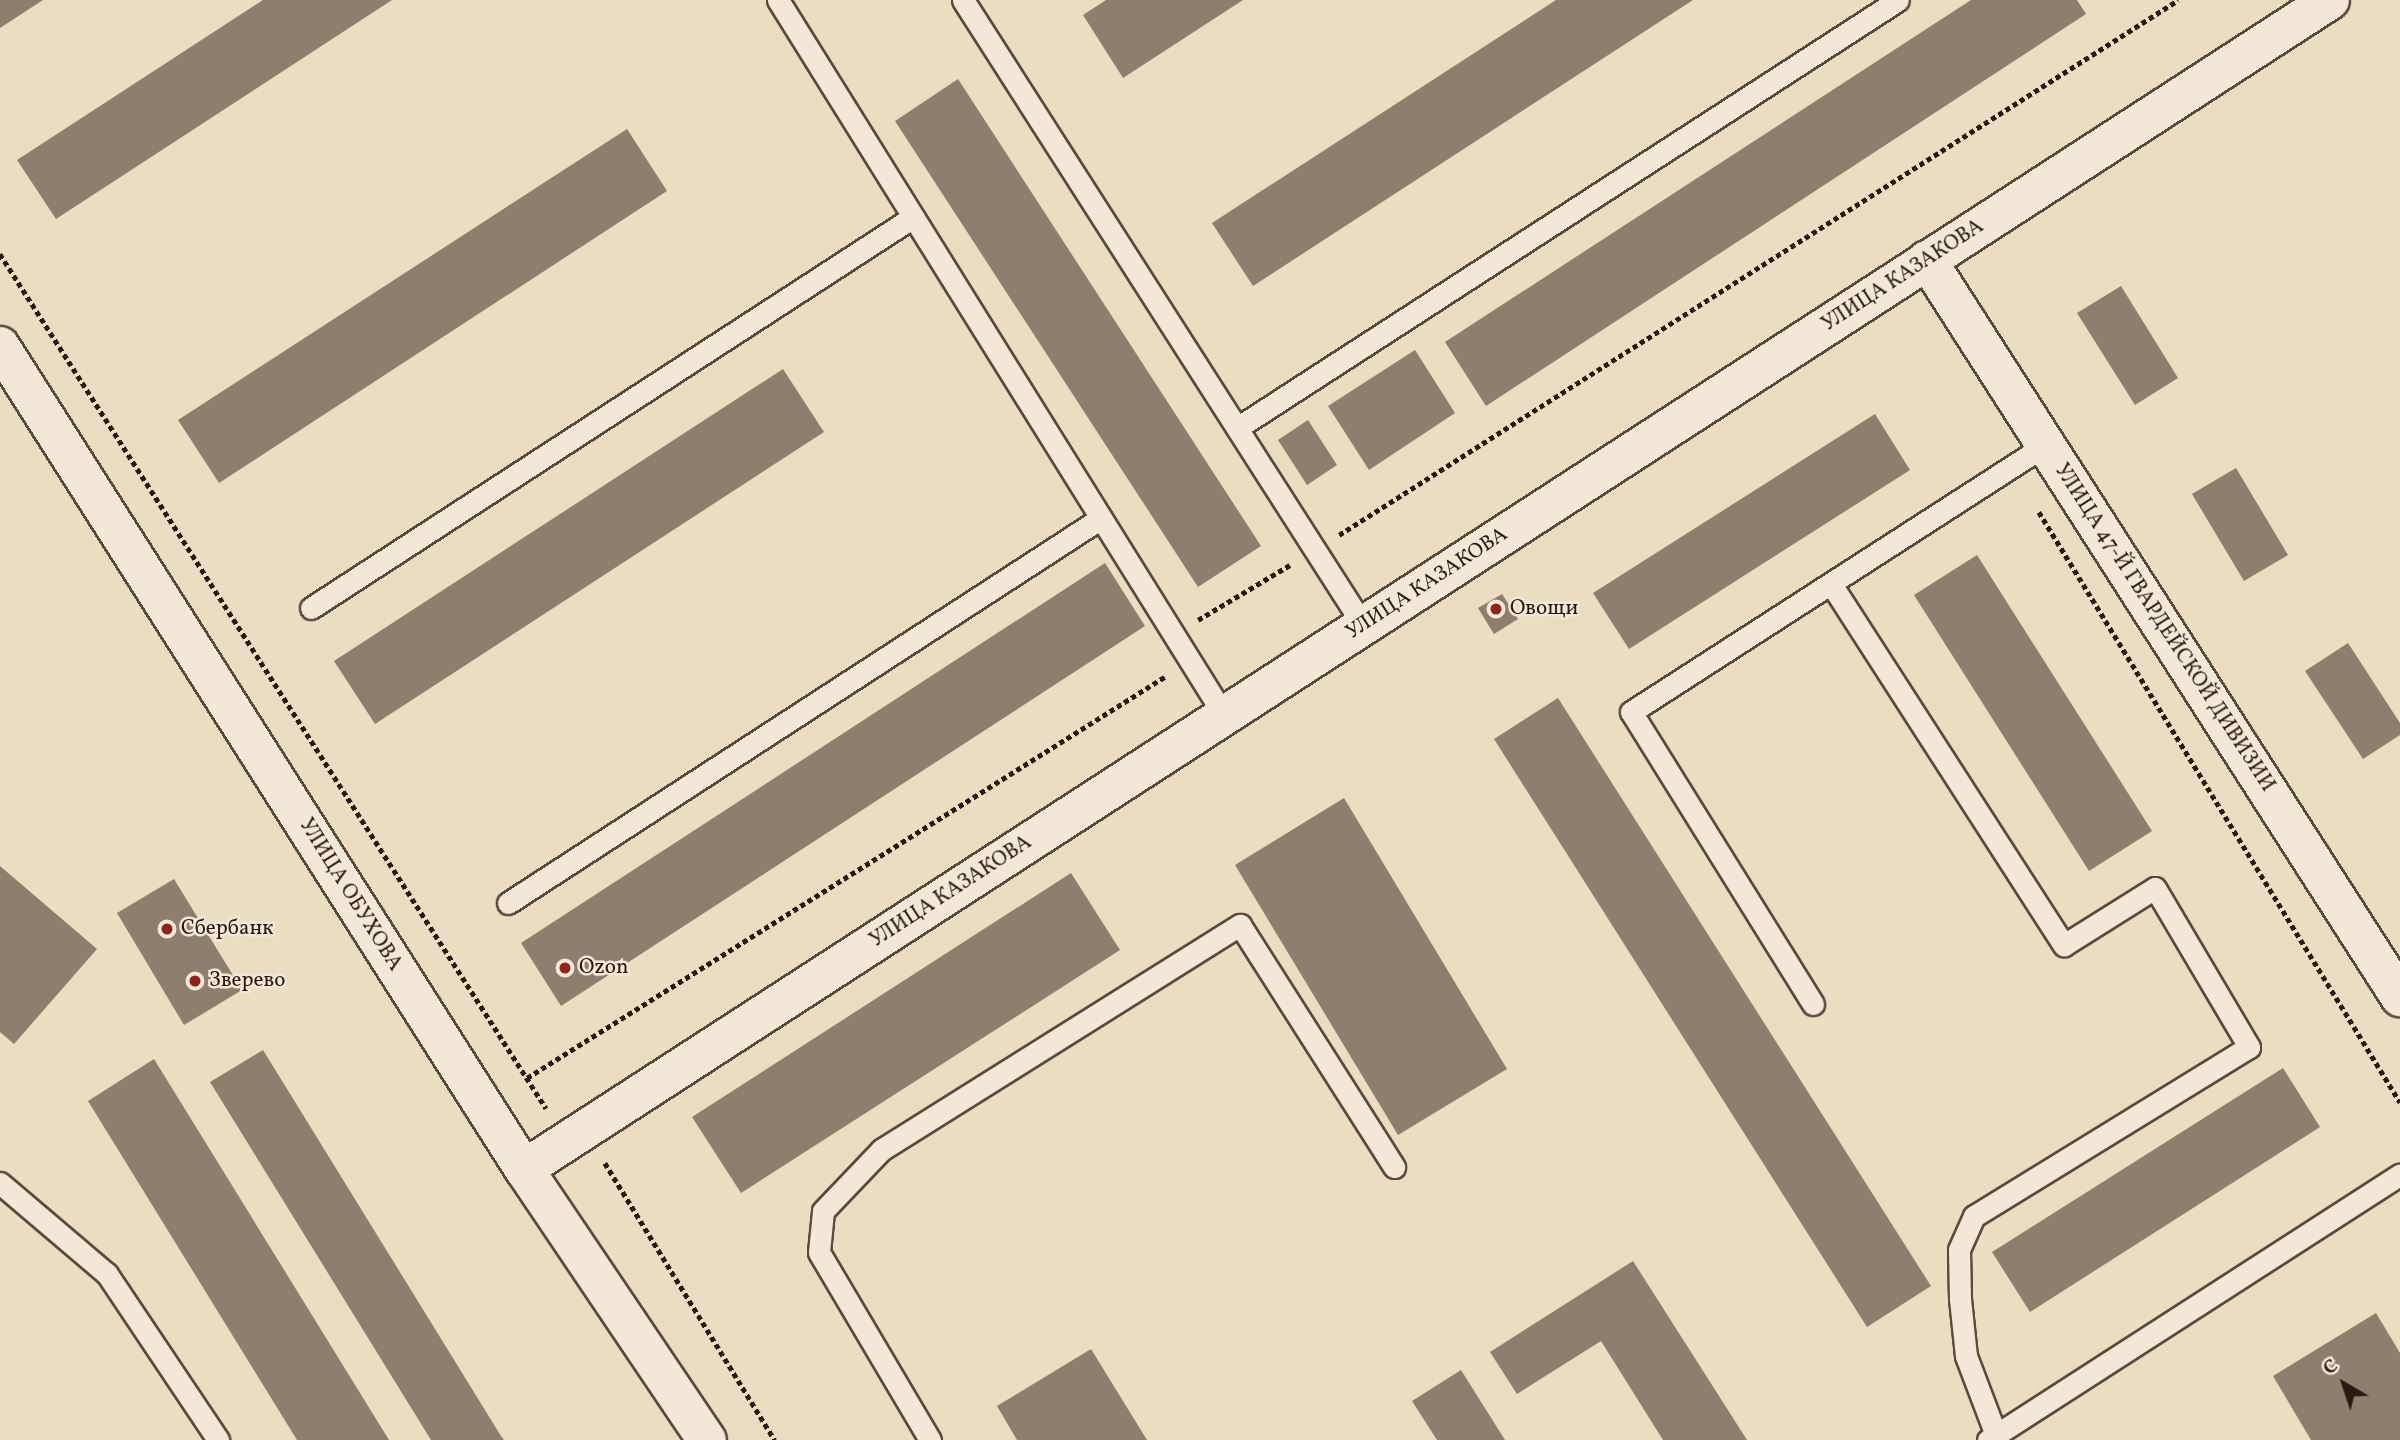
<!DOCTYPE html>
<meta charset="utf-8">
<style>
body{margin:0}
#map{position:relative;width:2400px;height:1440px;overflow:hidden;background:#ecdcc2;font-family:Vollkorn,serif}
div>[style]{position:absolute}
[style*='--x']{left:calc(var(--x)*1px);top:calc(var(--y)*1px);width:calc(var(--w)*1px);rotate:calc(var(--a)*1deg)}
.building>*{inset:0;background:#8e7e6d}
.path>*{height:4.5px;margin-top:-2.25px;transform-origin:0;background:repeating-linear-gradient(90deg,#291910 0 5px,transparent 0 8.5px)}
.roads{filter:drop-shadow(2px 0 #5a4a3c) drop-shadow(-2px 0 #5a4a3c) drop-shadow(0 2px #5a4a3c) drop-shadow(0 -2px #5a4a3c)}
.lane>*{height:21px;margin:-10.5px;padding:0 10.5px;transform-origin:10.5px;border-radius:10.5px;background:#f3e8d7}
.secondary>*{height:38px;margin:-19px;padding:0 19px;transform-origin:19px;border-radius:19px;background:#f3e8d7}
.dots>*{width:19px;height:19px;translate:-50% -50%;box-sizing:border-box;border:4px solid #f3e8d7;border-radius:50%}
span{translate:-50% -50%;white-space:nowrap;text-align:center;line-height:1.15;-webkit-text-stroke:5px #f3e8d7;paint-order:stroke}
.street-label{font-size:21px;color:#291910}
.poi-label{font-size:21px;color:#291910}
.left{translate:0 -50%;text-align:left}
.north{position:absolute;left:2309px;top:1349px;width:70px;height:70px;-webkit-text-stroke:5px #f3e8d7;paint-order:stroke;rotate:321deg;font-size:19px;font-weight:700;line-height:28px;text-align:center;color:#291910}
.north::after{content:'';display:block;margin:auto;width:24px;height:32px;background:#291910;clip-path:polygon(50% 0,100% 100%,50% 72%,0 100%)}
</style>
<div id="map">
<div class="building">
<i style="clip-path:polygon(0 0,43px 0,0 28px)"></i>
<i style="clip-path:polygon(263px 0,392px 0,56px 219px,17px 160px)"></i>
<i style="clip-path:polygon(1106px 0,1243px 0,1123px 78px,1083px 15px)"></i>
<i style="clip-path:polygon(1556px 0,1693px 0,1253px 286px,1212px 223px)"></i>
<i style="clip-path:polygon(1971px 0,2077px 0,2086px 14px,1486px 406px,1445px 342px)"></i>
<i style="clip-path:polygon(958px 79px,1261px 546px,1198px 587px,895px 121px)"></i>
<i style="clip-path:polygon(627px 129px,667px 191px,219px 483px,178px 420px)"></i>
<i style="clip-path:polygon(2121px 286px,2178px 378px,2135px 405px,2077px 313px)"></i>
<i style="clip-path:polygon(1415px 350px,1455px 413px,1369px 470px,1328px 406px)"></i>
<i style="clip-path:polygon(783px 369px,824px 432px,375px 724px,334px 661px)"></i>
<i style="clip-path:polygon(1875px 414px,1910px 470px,1629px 649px,1593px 593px)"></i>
<i style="clip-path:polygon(1308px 420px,1337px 465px,1307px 485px,1278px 440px)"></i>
<i style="clip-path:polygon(2236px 468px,2288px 555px,2244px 581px,2192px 494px)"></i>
<i style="clip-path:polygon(1977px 555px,2152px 831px,2089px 871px,1914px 595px)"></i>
<i style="clip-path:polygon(1105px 563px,1145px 626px,561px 1006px,521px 943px)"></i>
<i style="clip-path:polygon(1502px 594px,1518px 619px,1494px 634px,1478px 608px)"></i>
<i style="clip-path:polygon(2348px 643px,2400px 723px,2400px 735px,2363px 759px,2305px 671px)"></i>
<i style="clip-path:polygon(1558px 698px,1931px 1286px,1867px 1327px,1494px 739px)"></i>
<i style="clip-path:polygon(1344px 798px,1507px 1069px,1398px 1135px,1235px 865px)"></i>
<i style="clip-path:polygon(0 866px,97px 949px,14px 1044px,0 1032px)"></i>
<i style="clip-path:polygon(1071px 873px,1120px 950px,741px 1193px,692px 1117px)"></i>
<i style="clip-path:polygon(174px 879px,242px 990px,184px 1025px,117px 913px)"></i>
<i style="clip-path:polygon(263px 1050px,501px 1436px,504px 1440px,431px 1440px,210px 1082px)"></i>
<i style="clip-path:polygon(154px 1059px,389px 1440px,297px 1440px,88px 1101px)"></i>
<i style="clip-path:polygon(2283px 1068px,2320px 1127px,2030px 1312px,1992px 1252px)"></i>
<i style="clip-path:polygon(1633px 1261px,1747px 1440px,1663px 1440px,1601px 1341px,1517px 1394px,1490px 1352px)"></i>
<i style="clip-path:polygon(2376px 1313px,2400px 1353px,2400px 1440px,2311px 1440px,2273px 1376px)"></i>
<i style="clip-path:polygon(1091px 1349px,1147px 1440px,1017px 1440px,997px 1406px)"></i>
<i style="clip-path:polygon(1461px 1370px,1505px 1440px,1437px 1440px,1412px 1401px)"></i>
</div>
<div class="path">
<i style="--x:0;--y:254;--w:1014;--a:57.41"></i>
<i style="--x:2039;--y:512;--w:692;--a:58.54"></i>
<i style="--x:1339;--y:535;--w:995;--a:-32.52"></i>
<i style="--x:1198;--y:620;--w:107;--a:-30.9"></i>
<i style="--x:527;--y:1078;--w:755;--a:-32.17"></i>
<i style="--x:605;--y:1163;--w:325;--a:58.5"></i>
</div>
<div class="roads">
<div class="lane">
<i style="--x:778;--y:0;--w:843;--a:58.05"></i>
<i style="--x:963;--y:0;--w:742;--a:57.38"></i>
<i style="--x:1237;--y:428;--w:787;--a:-32.92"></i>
<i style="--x:1831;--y:584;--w:430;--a:57.2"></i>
<i style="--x:2064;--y:945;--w:107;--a:-32.1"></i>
<i style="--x:2155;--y:888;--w:185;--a:59.4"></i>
<i style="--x:2249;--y:1047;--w:323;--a:148.4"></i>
<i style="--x:1974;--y:1216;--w:37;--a:114"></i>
<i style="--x:1959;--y:1250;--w:49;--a:88.8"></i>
<i style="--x:1960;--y:1299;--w:57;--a:84"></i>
<i style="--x:1966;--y:1356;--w:85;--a:69.2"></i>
<i style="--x:311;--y:608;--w:718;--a:-33"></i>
<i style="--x:508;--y:903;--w:707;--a:-32.99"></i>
<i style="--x:1813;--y:1004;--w:344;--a:-121.9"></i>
<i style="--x:1631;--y:712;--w:495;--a:-32.8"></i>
<i style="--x:0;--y:1183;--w:140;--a:40.4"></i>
<i style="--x:107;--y:1274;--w:200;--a:56.2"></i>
<i style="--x:930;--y:1440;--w:218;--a:-120.6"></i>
<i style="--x:819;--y:1252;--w:41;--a:-84.4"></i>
<i style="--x:823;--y:1211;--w:84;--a:-46.4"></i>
<i style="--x:881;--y:1150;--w:424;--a:-32.1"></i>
<i style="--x:1240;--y:925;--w:287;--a:57.5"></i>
<i style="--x:1988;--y:1440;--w:490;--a:-32.8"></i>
</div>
<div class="secondary">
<i style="--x:1927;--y:260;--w:876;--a:57.31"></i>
<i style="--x:0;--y:346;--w:976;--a:57.52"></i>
<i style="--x:524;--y:1169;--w:327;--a:56"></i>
<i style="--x:524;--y:1169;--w:2151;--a:-32.91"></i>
</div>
</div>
<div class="dots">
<i style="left:1496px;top:609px;background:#8f2418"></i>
<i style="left:167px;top:929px;background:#8f2418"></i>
<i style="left:565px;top:968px;background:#8f2418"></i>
<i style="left:195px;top:981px;background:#8f2418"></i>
</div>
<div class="street-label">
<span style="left:1903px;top:276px;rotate:-33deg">УЛИЦА КАЗАКОВА</span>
<span style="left:1427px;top:584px;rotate:-33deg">УЛИЦА КАЗАКОВА</span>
<span style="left:2164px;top:628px;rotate:57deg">УЛИЦА 47-Й ГВАРДЕЙСКОЙ ДИВИЗИИ</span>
<span style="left:951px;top:892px;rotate:-33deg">УЛИЦА КАЗАКОВА</span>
<span style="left:350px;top:895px;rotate:58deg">УЛИЦА ОБУХОВА</span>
</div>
<div class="poi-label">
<span class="left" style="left:1510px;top:609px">Овощи</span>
<span class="left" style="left:181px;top:929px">Сбербанк</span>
<span class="left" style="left:579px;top:968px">Ozon</span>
<span class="left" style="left:209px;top:981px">Зверево</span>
</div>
<div class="north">С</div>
</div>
